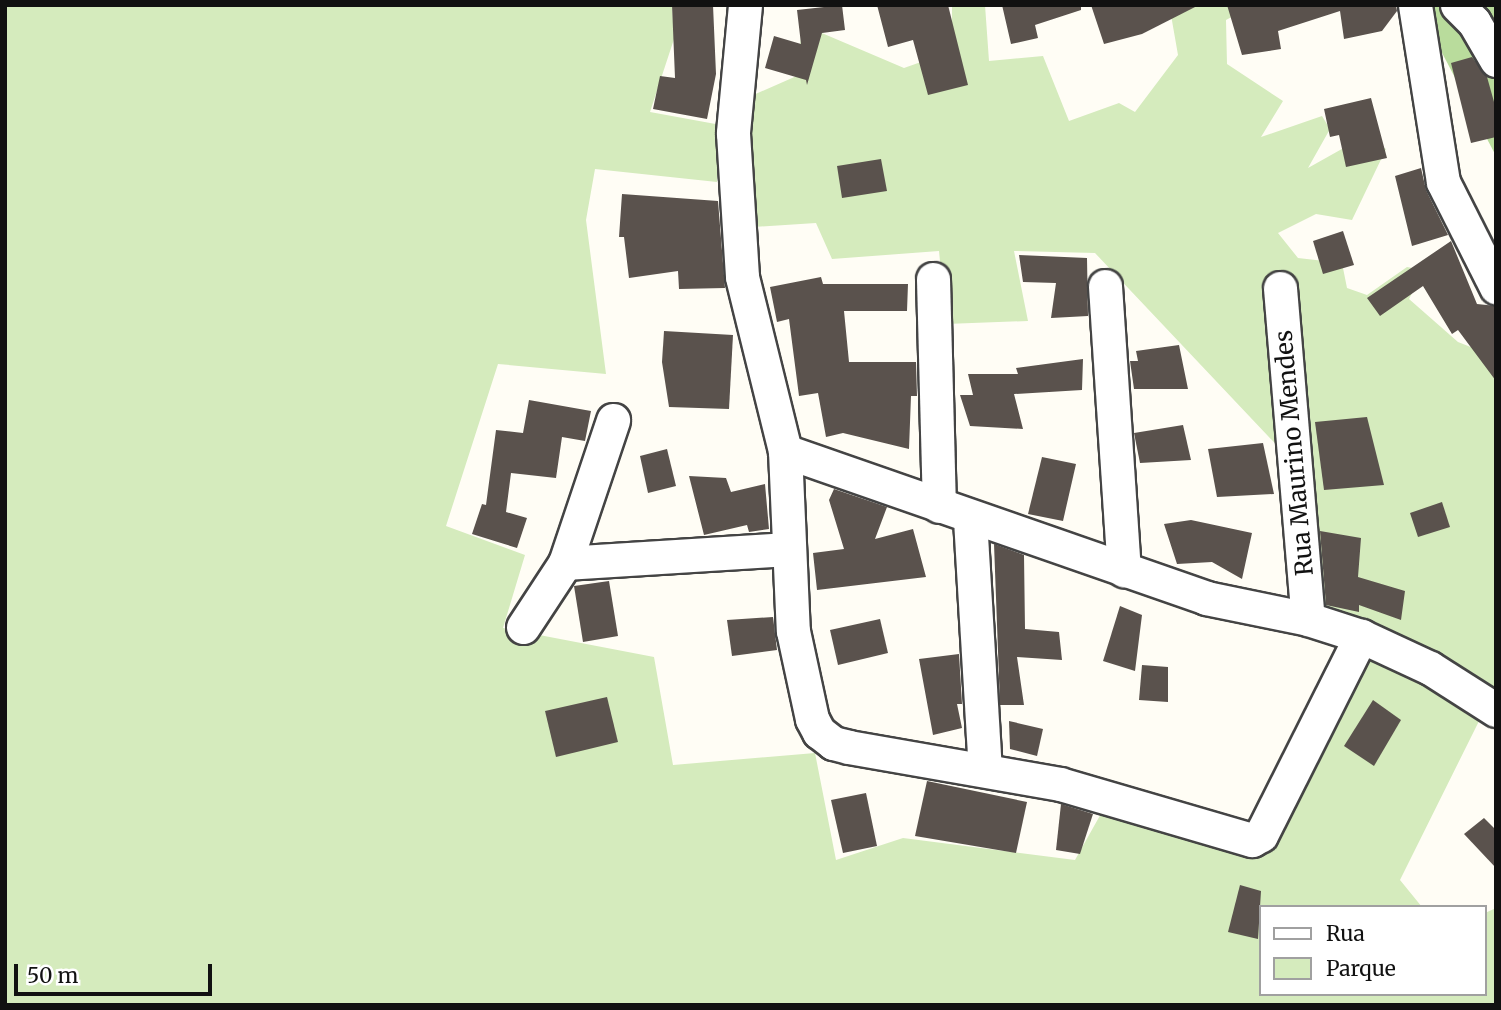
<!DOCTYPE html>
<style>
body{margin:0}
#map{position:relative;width:1501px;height:1010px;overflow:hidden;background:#fffdf5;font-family:Merriweather,serif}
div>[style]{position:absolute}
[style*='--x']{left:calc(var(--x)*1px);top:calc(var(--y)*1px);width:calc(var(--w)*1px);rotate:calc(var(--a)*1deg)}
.green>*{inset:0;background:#d5ebbd}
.forest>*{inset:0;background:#b9dc9c}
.building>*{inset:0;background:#5a524d}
.roads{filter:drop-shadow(2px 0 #444) drop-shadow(-2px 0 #444) drop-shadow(0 2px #444) drop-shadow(0 -2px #444)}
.minor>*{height:33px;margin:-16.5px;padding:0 16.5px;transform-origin:16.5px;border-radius:16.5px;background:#fff}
span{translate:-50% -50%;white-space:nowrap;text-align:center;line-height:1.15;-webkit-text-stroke:7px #fff;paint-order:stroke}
.street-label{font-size:24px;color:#111}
.frame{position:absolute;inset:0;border:7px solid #111;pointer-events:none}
.legend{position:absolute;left:1259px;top:905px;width:228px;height:91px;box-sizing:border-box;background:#fff;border:2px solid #a0a0a0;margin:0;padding:9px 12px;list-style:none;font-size:21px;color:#111}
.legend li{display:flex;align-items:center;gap:14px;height:35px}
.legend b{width:35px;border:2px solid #a0a0a0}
.scale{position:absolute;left:14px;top:964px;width:198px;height:32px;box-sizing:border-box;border:4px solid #111;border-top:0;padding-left:9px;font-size:21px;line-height:24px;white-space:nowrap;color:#111;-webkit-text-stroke:5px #fff;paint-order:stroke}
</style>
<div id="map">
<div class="green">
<i style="clip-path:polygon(5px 5px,672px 5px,674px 39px,650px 112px,721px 125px,717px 182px,595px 169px,586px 220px,606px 374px,498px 364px,446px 526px,525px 555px,503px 628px,654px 657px,673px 765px,815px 753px,836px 860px,903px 838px,1075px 860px,1107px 803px,1256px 850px,1364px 647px,1485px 709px,1400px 880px,1422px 907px,1261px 907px,1261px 994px,1485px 994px,1485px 913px,1496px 908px,1496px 1005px,5px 1005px)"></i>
<i style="clip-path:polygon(952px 5px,985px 5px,989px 61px,1043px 56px,1069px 121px,1119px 103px,1135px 112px,1178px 55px,1171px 15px,1188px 5px,1254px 5px,1226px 20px,1227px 64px,1283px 101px,1261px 137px,1322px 116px,1330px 129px,1308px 168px,1365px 136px,1386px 149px,1352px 220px,1316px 214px,1278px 233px,1298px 258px,1342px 263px,1347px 288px,1367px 295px,1407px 267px,1424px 270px,1409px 299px,1458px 342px,1496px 357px,1496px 701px,1298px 617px,1287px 456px,1095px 253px,1014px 251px,1028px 321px,946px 324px,939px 251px,832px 259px,816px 223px,754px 227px,751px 96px,808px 71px,799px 51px,803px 25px,904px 68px,952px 51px)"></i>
</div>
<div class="forest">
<i style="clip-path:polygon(1417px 5px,1496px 5px,1496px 156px)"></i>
</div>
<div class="building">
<i style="clip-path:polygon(672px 5px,713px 5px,716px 74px,707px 119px,653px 109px,660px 76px,675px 78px)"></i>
<i style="clip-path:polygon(842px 5px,845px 30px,822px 33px,807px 85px,806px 80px,765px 68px,774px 36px,801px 44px,797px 10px)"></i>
<i style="clip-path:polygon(877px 5px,948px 5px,968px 85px,928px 95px,913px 40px,888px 47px)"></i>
<i style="clip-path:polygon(1002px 5px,1081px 5px,1081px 10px,1035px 25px,1038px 38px,1011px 44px)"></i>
<i style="clip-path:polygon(1091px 5px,1199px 5px,1142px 34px,1104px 44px)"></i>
<i style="clip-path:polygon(1227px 5px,1396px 5px,1397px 11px,1382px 31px,1344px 39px,1340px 11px,1278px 31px,1281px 49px,1242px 55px)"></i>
<i style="clip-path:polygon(1472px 57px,1487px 77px,1496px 109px,1496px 137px,1471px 143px,1451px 63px)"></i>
<i style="clip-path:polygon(1371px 98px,1387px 158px,1346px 167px,1339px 135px,1330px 137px,1324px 109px)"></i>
<i style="clip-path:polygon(881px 159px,887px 191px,842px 198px,837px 166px)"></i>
<i style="clip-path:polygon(1421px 168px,1426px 190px,1448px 235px,1412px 246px,1395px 176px)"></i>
<i style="clip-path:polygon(622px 194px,718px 201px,725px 288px,679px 289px,678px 271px,629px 278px,624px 237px,619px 237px)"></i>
<i style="clip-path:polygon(1343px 231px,1354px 265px,1323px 274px,1313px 241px)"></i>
<i style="clip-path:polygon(1451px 241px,1477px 304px,1496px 306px,1496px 381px,1458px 330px,1452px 334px,1423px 286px,1380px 316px,1367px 298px)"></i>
<i style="clip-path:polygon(1019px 255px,1087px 258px,1088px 316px,1051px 318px,1056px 283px,1023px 282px)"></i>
<i style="clip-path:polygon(821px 277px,823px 284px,908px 284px,907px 311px,844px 311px,849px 362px,916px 362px,917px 396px,911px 396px,909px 449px,843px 433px,826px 437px,818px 393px,799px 396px,789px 319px,777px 322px,770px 287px)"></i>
<i style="clip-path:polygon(664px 331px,733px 335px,729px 409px,669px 407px,662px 362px)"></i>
<i style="clip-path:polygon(1179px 345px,1188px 389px,1134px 389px,1130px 361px,1138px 361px,1136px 351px)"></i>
<i style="clip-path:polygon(1083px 359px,1082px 390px,1014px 394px,1023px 429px,970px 426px,960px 395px,973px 395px,968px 374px,1018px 374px,1016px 368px)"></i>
<i style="clip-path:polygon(529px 400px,591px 411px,585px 441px,562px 437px,556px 478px,511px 473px,506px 512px,527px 518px,517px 548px,472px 534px,482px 504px,486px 505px,496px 430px,523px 433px)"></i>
<i style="clip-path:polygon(1367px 417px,1384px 485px,1324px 490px,1315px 422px)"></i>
<i style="clip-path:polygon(1183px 425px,1191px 460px,1140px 463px,1134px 433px)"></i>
<i style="clip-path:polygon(1263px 443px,1274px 494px,1217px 497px,1208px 449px)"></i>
<i style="clip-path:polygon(667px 449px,676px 486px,648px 493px,640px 456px)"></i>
<i style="clip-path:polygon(1042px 457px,1076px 464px,1063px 521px,1028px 514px)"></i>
<i style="clip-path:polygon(689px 476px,726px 478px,731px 492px,765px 484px,769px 529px,749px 532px,747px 525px,704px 535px)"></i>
<i style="clip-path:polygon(834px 489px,887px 507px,875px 539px,913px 529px,926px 577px,817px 590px,813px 553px,844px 549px,829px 500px)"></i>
<i style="clip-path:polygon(1442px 502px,1450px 527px,1418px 537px,1410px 513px)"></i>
<i style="clip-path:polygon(1191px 520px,1252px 533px,1242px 579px,1212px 562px,1177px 564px,1164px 524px)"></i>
<i style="clip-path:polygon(1320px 531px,1361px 538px,1358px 577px,1405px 591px,1401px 620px,1359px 605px,1359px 612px,1326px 605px)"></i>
<i style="clip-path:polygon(994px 544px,1024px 555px,1025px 629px,1059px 632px,1062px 660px,1017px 657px,1024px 705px,1000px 705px)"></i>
<i style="clip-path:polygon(609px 581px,618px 636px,583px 642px,574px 586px)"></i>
<i style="clip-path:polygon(1120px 606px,1142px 615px,1135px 671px,1103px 661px)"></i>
<i style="clip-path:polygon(773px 617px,777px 650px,732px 656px,727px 620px)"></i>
<i style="clip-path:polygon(880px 619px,888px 653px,838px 665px,830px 630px)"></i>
<i style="clip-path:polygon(959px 654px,962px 704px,957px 704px,962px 728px,933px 735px,919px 659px)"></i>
<i style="clip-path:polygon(1142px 665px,1168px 667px,1168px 702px,1139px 700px)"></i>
<i style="clip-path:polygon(607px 697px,618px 742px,556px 757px,545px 711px)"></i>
<i style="clip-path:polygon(1373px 700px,1401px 720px,1374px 766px,1344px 746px)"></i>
<i style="clip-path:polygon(1009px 721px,1043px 729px,1037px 756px,1010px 749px)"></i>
<i style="clip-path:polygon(927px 781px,1027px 802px,1016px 853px,915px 836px)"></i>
<i style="clip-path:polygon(866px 793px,877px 846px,843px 853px,831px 800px)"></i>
<i style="clip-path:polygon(1061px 804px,1093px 814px,1080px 854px,1056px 850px)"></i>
<i style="clip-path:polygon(1484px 818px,1496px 830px,1496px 868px,1464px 834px)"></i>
<i style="clip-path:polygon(1240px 885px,1261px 891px,1258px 939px,1228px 932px)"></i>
</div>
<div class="roads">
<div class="minor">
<i style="--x:745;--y:5;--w:129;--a:95.4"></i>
<i style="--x:733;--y:133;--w:144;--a:86.4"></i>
<i style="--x:742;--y:277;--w:179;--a:76.1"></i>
<i style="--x:785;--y:451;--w:180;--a:87.5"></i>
<i style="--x:793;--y:631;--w:90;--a:77.8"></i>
<i style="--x:812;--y:719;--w:15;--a:62"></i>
<i style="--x:819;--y:732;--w:18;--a:38"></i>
<i style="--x:833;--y:743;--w:16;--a:14"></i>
<i style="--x:849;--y:747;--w:214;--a:9.9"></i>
<i style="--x:1060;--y:784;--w:200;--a:16.3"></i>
<i style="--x:1252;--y:840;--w:10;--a:-29"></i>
<i style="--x:1261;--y:835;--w:223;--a:-63.3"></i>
<i style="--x:1415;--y:5;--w:179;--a:81"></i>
<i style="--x:1443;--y:182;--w:118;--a:63.2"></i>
<i style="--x:1457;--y:5;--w:24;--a:45"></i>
<i style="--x:1474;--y:22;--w:44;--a:59.9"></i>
<i style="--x:933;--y:279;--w:227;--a:88.5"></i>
<i style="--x:1105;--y:286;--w:285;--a:86.2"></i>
<i style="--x:1280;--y:288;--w:332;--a:85.2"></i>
<i style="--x:785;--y:451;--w:446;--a:19.2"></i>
<i style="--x:1206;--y:598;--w:104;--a:11.6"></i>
<i style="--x:1308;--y:619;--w:56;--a:17.8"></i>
<i style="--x:1361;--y:636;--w:76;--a:24.9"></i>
<i style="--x:1430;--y:668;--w:78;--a:32.5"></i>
<i style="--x:970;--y:519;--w:249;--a:86.6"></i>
<i style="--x:565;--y:563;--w:223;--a:-3.6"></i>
<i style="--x:523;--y:627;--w:77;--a:-56.7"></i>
<i style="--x:565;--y:563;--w:151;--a:-71.4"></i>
</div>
</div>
<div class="street-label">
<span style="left:1294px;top:453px;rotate:-95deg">Rua Maurino Mendes</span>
</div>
<div class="frame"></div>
<ul class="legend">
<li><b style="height:9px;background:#fff"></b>Rua</li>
<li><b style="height:19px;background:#d5ebbd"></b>Parque</li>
</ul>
<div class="scale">50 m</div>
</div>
